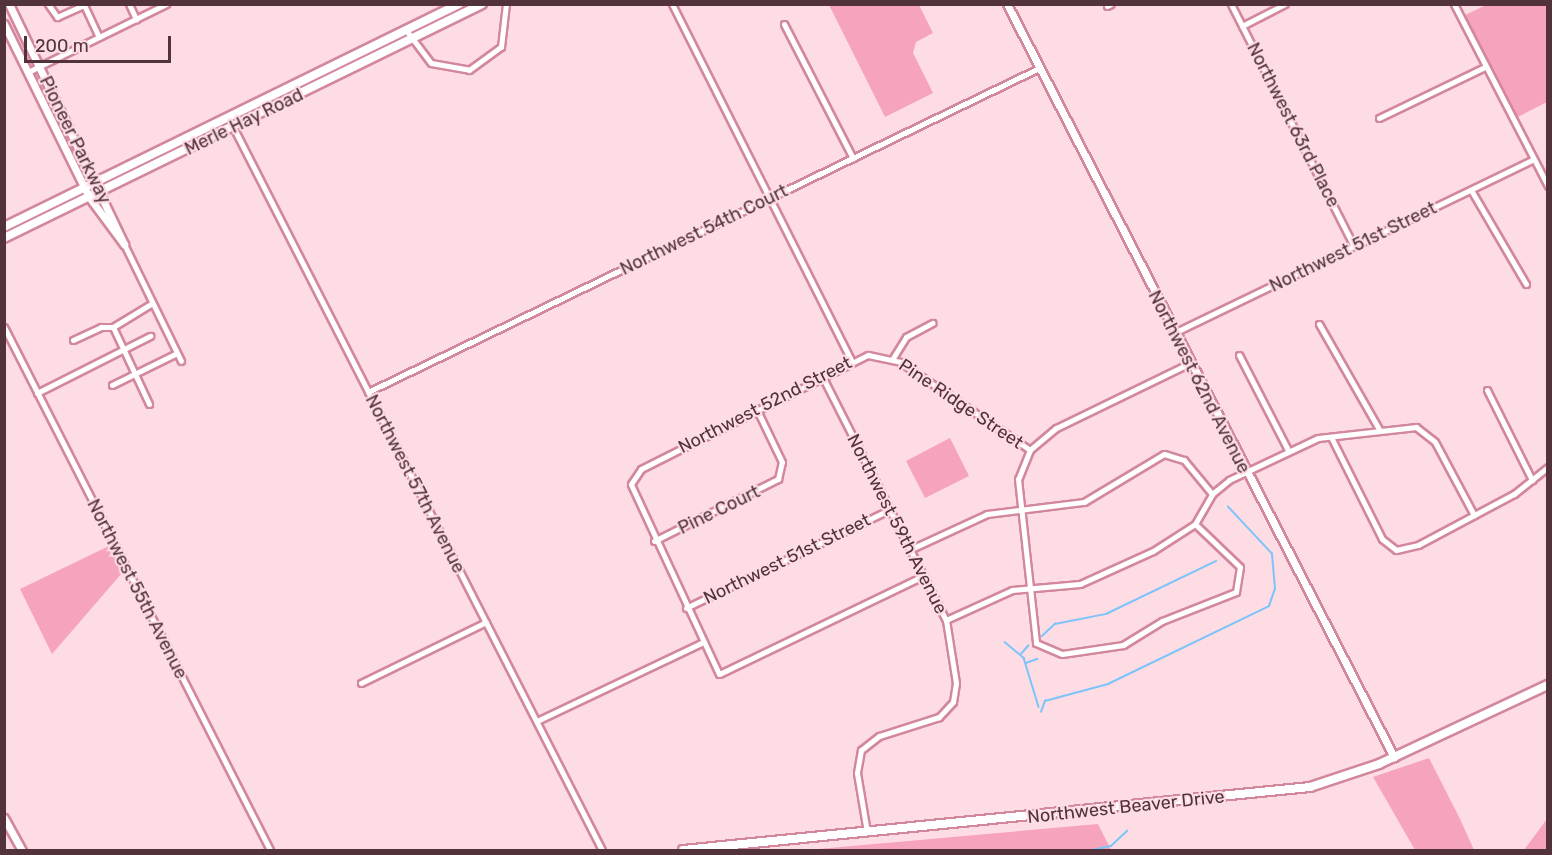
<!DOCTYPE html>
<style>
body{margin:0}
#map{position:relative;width:1552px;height:855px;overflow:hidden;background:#fddce4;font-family:Rubik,sans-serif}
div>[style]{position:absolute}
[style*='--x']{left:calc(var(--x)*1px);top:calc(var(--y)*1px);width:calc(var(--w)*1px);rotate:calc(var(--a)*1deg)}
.green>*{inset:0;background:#f6a4bb}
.stream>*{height:1.5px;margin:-0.75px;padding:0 0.75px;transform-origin:0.75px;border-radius:0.75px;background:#7cc4f9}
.roads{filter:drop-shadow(2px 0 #d3879d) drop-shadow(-2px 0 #d3879d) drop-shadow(0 2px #d3879d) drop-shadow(0 -2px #d3879d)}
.minor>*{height:5px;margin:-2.5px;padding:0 2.5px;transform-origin:2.5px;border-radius:2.5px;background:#fff}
.tertiary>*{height:7px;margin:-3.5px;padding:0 3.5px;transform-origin:3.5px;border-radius:3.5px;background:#fff}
.secondary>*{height:8px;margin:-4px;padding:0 4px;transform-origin:4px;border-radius:4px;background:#fff}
span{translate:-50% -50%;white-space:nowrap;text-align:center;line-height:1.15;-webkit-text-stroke:4.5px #fddce4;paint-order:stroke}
.street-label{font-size:18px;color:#52323b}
.frame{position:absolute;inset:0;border:6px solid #52323b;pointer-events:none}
.scale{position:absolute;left:24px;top:36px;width:147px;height:27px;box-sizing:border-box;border:3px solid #52323b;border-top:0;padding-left:8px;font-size:18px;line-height:21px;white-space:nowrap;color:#52323b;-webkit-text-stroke:4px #fddce4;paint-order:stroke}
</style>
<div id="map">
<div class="green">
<i style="clip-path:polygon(829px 5px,919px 5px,933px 33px,916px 42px,913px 53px,933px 93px,885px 117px)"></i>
<i style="clip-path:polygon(1486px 5px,1547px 5px,1547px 102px,1514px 119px,1463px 16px)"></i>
<i style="clip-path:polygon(950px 438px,969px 476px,925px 498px,906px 461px)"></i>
<i style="clip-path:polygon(111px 545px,122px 573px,52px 654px,20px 589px)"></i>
<i style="clip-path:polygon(1429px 758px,1460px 819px,1474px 850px,1415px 850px,1373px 777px)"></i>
<i style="clip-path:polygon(1547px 818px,1547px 850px,1524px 850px,1547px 819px)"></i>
<i style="clip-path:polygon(1098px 824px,1111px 850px,807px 850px)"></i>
</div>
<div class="stream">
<i style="--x:1042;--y:636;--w:18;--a:-43"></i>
<i style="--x:1055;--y:624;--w:52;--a:-11.1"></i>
<i style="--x:1106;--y:614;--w:122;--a:-25.7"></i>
<i style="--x:1005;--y:642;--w:25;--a:40"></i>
<i style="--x:1024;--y:658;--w:51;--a:73"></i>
<i style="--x:1021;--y:654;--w:11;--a:-49"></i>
<i style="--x:1026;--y:663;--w:12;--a:-20"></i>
<i style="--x:1041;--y:712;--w:12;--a:-70"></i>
<i style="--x:1045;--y:701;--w:65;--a:-15.1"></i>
<i style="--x:1108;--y:684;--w:179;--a:-25.8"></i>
<i style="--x:1269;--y:606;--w:18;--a:-71"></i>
<i style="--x:1275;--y:589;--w:35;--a:-95"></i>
<i style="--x:1272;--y:554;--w:64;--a:-133.1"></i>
<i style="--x:1092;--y:850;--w:19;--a:-12"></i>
<i style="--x:1111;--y:846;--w:22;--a:-43"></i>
</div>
<div class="roads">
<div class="minor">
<i style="--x:48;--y:4;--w:16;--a:55"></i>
<i style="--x:57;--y:17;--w:30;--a:-24"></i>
<i style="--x:84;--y:5;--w:35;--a:65"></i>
<i style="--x:129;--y:4;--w:17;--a:65"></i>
<i style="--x:672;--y:4;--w:398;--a:63.3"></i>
<i style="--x:1231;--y:4;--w:271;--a:63.1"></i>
<i style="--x:1454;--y:4;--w:205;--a:62.7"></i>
<i style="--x:1107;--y:6;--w:4;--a:-27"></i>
<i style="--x:784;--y:24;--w:151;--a:62.8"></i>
<i style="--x:1242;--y:26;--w:48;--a:-27.1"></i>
<i style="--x:406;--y:30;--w:41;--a:52.9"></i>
<i style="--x:431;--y:63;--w:39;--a:10"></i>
<i style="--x:469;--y:70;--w:39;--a:-36"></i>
<i style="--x:501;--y:47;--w:43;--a:-83.4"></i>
<i style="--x:28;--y:72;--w:154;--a:-26.2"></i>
<i style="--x:228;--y:117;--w:823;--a:62.97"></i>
<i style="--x:1379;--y:118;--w:118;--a:-25.7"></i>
<i style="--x:1471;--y:190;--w:109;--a:59.7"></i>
<i style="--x:124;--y:244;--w:130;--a:64"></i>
<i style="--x:1319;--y:324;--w:121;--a:60.3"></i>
<i style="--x:4;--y:327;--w:587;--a:63.04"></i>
<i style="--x:113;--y:327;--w:85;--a:64.9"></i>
<i style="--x:1174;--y:333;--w:398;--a:-25.8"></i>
<i style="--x:73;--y:340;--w:31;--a:-25"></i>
<i style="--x:101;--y:327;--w:12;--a:0"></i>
<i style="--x:113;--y:327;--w:44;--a:-31.2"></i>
<i style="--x:1239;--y:355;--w:107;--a:62.7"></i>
<i style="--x:893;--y:358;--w:25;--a:-58"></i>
<i style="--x:906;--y:337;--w:30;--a:-28"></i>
<i style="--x:1188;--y:364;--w:147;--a:154.1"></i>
<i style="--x:1056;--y:428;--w:34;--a:140"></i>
<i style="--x:1030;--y:450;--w:31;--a:112"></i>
<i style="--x:1018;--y:479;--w:165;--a:83.7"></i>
<i style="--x:1036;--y:643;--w:28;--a:23"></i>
<i style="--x:1062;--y:654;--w:62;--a:-8.4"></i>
<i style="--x:1123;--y:645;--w:46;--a:-31.6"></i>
<i style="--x:1162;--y:621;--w:79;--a:-21.4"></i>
<i style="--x:1236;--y:592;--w:25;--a:-81"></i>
<i style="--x:1240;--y:567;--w:62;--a:-136.3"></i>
<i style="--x:822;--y:376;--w:274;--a:63.1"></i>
<i style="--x:946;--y:620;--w:64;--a:81"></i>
<i style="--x:956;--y:683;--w:19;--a:99"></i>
<i style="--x:953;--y:702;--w:21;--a:133"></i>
<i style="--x:939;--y:717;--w:63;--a:162.4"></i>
<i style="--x:879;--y:736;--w:23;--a:142"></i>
<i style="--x:861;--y:750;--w:23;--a:100"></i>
<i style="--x:857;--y:773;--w:60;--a:80.4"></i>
<i style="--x:112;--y:385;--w:72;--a:-26.2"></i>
<i style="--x:1487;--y:390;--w:101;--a:63.4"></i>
<i style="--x:368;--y:392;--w:745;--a:-25.77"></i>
<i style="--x:37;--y:393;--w:127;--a:-26.8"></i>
<i style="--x:1331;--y:437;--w:114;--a:63.4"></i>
<i style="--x:1382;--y:539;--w:18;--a:38"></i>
<i style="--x:1396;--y:550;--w:23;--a:-13"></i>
<i style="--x:1418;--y:545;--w:109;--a:-28"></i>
<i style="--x:1514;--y:494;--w:43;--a:-38.5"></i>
<i style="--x:654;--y:541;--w:139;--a:-26.6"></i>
<i style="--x:778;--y:479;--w:17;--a:-77"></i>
<i style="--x:782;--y:462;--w:60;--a:-115.7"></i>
<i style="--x:909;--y:550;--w:86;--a:-24.8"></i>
<i style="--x:987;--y:514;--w:98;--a:-7.1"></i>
<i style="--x:1084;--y:502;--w:93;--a:-31"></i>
<i style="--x:1164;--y:454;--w:21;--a:17"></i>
<i style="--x:1184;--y:460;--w:44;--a:50.5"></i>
<i style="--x:923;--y:576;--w:226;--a:154.3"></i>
<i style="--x:719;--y:674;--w:209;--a:-114.9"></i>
<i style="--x:631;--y:484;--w:18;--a:-56"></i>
<i style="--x:641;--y:469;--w:254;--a:-26.7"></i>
<i style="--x:868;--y:355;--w:33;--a:12"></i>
<i style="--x:900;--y:362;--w:157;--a:34.1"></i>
<i style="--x:686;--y:608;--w:225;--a:-25.8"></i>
<i style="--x:946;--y:620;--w:72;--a:-24.4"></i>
<i style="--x:1012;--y:590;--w:68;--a:-5"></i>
<i style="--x:1080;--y:584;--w:80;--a:-24.3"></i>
<i style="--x:1153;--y:551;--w:50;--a:-32.7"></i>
<i style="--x:1195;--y:524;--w:34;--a:-60"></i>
<i style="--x:1212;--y:494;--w:22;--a:-39"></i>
<i style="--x:1229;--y:480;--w:98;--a:-25.3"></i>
<i style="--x:1318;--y:438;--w:99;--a:-6.4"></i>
<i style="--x:1416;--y:427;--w:24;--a:38"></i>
<i style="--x:1435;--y:442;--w:83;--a:61.9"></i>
<i style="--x:361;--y:683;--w:139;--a:-26"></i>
<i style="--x:537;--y:721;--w:184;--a:-25.4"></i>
</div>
<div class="tertiary">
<i style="--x:9;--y:4;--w:266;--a:64.4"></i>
<i style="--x:1007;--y:4;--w:847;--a:62.8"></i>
<i style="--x:4;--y:24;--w:193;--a:63.8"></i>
<i style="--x:89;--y:197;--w:59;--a:53.3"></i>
<i style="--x:4;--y:818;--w:37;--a:61"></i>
</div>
<div class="secondary">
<i style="--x:4;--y:227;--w:507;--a:-26.11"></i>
<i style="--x:4;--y:238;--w:532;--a:-26.08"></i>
<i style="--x:683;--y:850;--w:630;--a:-5.74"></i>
<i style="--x:1310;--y:787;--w:73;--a:-18.4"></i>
<i style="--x:1379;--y:764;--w:187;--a:-25.1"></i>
</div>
</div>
<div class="street-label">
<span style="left:244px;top:122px;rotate:-26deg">Merle Hay Road</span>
<span style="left:1293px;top:125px;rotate:63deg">Northwest 63rd Place</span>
<span style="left:75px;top:140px;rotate:64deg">Pioneer Parkway</span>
<span style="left:704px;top:230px;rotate:-26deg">Northwest 54th Court</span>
<span style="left:1353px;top:247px;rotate:-26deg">Northwest 51st Street</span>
<span style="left:1199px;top:382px;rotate:63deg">Northwest 62nd Avenue</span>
<span style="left:961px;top:404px;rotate:34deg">Pine Ridge Street</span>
<span style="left:765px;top:405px;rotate:-27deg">Northwest 52nd Street</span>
<span style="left:415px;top:484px;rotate:63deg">Northwest 57th Avenue</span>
<span style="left:719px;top:510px;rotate:-26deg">Pine Court</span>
<span style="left:897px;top:524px;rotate:63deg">Northwest 59th Avenue</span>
<span style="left:787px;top:559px;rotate:-26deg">Northwest 51st Street</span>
<span style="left:137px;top:589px;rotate:63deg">Northwest 55th Avenue</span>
<span style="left:1126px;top:807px;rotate:-6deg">Northwest Beaver Drive</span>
</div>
<div class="frame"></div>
<div class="scale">200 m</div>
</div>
